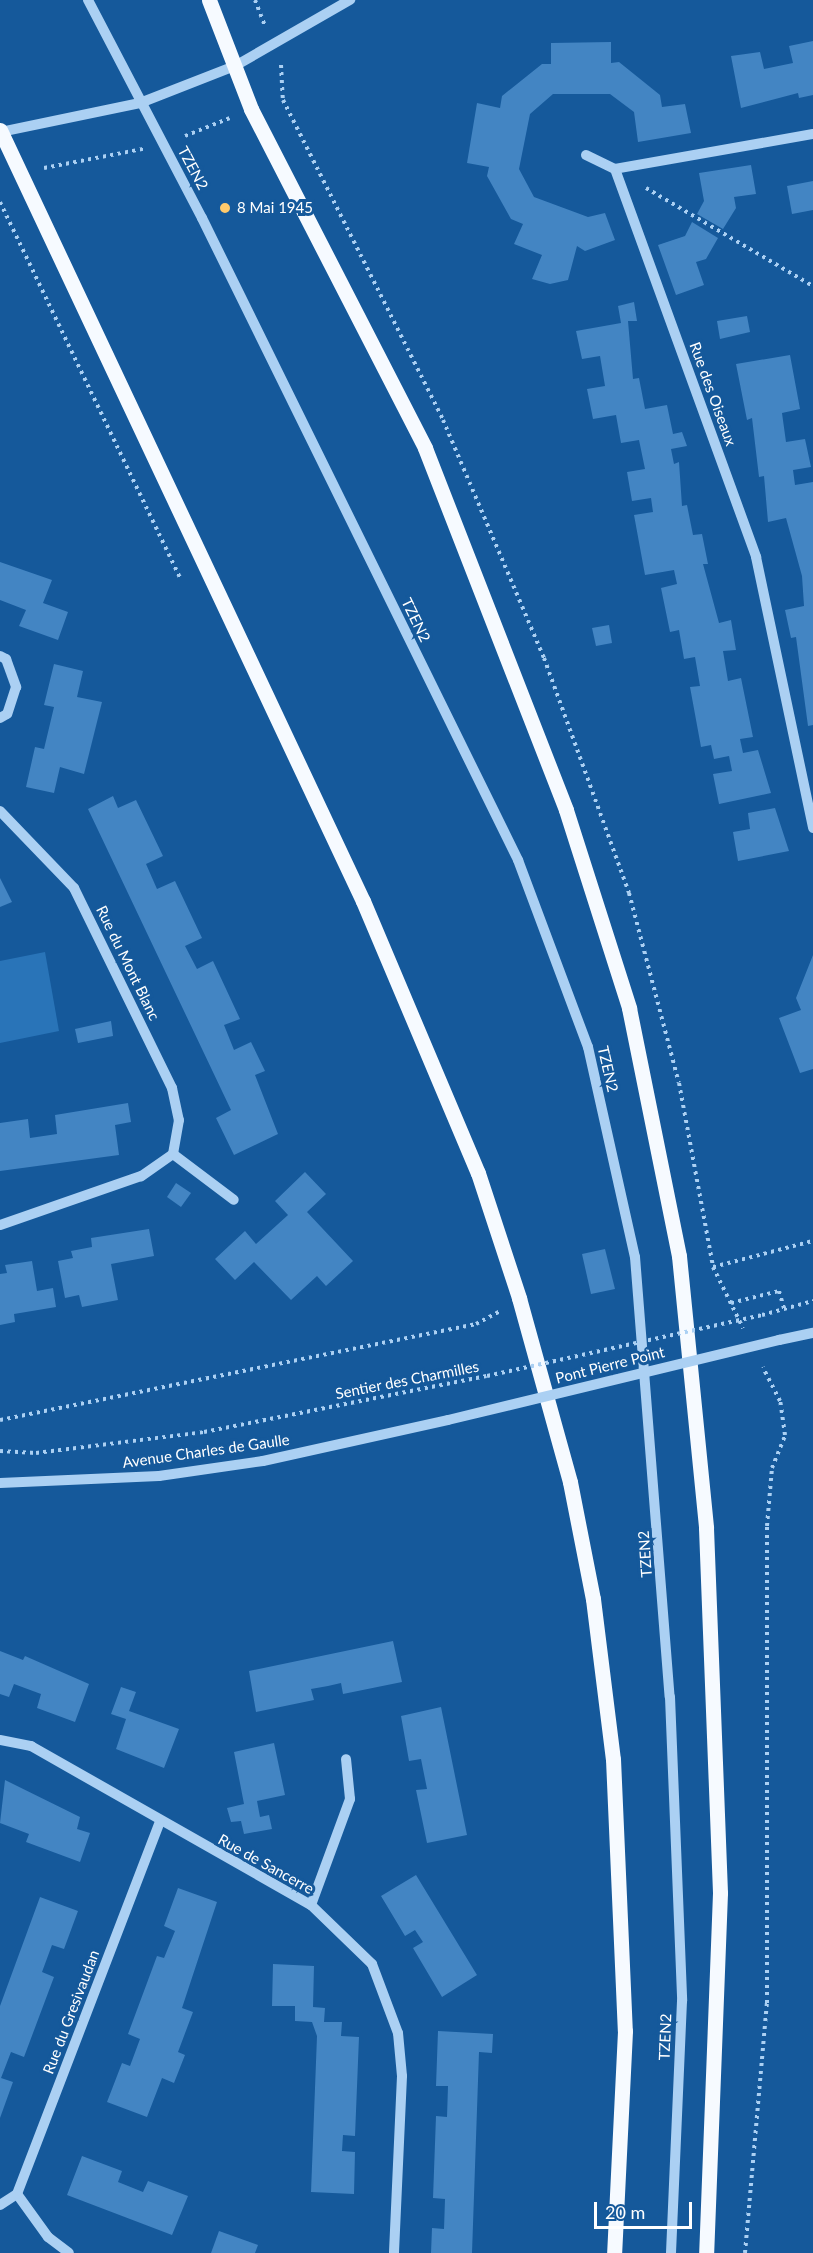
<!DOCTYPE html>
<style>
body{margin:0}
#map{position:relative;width:813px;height:2253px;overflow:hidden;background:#15599b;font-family:Lato,sans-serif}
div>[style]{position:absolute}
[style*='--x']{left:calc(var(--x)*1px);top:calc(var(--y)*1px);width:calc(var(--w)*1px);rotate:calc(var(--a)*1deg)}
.green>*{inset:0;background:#2974b8}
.building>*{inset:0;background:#4385c3}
.path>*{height:4px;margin-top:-2px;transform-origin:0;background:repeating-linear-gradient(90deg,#abd0f3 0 3px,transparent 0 7.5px)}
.minor>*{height:10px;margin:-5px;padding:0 5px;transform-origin:5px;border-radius:5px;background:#abd0f3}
.major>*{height:15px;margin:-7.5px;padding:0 7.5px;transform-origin:7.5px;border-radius:7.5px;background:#f6faff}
.path-bridge>*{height:4px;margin-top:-2px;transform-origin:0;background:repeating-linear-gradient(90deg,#abd0f3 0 3px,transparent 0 7.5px)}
.minor-bridge>*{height:10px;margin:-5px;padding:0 5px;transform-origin:5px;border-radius:5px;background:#abd0f3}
.dots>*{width:16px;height:16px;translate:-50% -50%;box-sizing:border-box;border:3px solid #15599b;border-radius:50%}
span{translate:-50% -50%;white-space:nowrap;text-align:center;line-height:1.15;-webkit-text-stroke:6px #15599b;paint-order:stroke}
.street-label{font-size:15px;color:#fff}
.poi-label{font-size:15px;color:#fff}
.left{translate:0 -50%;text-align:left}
.scale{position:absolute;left:594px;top:2202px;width:98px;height:27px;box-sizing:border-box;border:3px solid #fff;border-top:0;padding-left:8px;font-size:18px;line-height:21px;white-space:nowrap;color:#fff;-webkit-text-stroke:4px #15599b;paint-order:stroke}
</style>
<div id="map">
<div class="green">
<i style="clip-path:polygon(45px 952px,59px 1031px,0 1043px,0 961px)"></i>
</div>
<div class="building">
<i style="clip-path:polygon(813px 41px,813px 95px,799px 98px,798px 93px,741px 108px,731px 56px,760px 52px,764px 69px,793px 63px,789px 46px)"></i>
<i style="clip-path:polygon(611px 42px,611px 63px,619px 62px,660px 95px,662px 107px,685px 104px,691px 133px,638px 142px,634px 112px,610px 94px,553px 94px,530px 114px,519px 169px,534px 197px,588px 217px,605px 213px,615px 240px,585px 251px,577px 246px,568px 280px,550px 284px,532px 279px,542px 255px,514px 244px,523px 224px,511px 219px,487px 176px,489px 167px,467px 163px,477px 103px,500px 108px,502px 96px,542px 64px,551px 64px,551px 43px)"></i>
<i style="clip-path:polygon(751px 165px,756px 194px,734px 197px,736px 208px,723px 229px,697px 214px,704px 201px,699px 173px)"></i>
<i style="clip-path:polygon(813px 181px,813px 210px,792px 214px,787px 186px)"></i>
<i style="clip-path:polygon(692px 222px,718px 238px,706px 259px,696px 262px,704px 285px,676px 295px,658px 245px,685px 236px)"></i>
<i style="clip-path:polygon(634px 302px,637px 321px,628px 321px,633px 379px,639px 378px,645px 409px,667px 405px,673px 434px,682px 432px,687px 446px,671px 449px,674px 464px,679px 462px,682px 506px,687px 505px,693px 535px,702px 534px,708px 564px,703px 564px,719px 623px,731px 620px,736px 650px,723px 651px,728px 681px,741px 678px,753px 737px,740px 739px,743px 753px,758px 750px,771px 793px,719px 804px,713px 774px,732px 771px,729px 756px,714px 759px,711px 745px,701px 747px,690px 687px,700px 686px,695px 657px,684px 659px,679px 630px,670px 632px,661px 588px,677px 584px,674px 570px,645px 575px,634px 515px,653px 512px,651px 498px,632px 501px,627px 472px,645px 469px,639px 440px,621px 443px,616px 415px,593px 419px,587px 389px,605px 386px,600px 356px,582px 359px,576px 331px,621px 323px,618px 306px)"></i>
<i style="clip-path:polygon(747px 316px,750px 332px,720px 339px,717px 321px)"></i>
<i style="clip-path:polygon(790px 355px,800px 409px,782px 413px,786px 442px,805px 439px,811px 467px,793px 470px,795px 485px,813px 482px,813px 725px,808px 726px,796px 637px,791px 638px,785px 610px,804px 606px,802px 576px,786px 518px,768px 522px,764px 476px,759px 477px,752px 418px,747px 420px,736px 364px)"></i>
<i style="clip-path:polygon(0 562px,52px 580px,43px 603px,68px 612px,58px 640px,19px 626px,26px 610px,0 600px)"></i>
<i style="clip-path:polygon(609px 625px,612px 643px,596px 646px,592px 628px)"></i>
<i style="clip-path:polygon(54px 664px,83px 671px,77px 697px,102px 702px,84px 774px,60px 767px,54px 793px,26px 787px,35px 747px,44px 749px,54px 707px,44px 705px)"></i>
<i style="clip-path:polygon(113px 796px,118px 808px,136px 800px,163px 856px,146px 864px,157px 889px,175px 881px,202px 938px,185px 946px,197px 969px,213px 961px,240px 1019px,224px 1025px,234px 1050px,251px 1042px,265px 1071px,255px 1075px,278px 1134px,234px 1155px,216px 1118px,231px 1110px,88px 809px)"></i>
<i style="clip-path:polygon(775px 808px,789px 851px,738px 861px,733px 832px,750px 829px,748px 813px)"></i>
<i style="clip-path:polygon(0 878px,12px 902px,0 907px)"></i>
<i style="clip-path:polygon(813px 955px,813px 1069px,800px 1073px,779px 1018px,801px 1010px,796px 998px)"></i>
<i style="clip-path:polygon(111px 1021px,113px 1036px,78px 1043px,75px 1029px)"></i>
<i style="clip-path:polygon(128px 1103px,131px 1122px,115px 1125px,119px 1155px,0 1171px,0 1123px,28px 1119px,30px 1138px,57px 1134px,55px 1115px)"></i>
<i style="clip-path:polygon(305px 1172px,326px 1194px,307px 1212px,353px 1261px,326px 1286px,317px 1276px,291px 1300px,254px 1262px,235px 1280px,215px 1259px,245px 1231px,256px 1244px,288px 1215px,275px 1201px)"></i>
<i style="clip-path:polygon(176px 1183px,191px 1193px,181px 1207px,167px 1197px)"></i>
<i style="clip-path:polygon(149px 1229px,154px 1256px,111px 1264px,118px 1300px,82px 1307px,79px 1295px,65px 1298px,58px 1261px,73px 1258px,71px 1251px,92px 1247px,91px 1238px)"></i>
<i style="clip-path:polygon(605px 1249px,615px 1289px,591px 1294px,582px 1254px)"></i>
<i style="clip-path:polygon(32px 1261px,37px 1291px,53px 1288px,56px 1307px,14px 1314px,15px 1322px,0 1325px,0 1274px,7px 1273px,5px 1265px)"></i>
<i style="clip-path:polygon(393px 1641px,402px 1682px,343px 1694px,341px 1683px,328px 1686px,311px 1689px,314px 1700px,256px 1712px,249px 1671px)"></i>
<i style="clip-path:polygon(0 1651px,23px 1660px,25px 1656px,89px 1684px,75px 1722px,37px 1708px,41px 1694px,14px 1684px,9px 1697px,0 1694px)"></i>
<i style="clip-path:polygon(121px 1687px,136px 1692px,129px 1711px,179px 1729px,164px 1768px,116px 1749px,126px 1719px,111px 1714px)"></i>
<i style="clip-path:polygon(441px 1707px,467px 1835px,427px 1843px,416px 1790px,427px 1789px,421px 1759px,409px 1761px,401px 1716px)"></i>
<i style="clip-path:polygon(274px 1743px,285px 1795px,257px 1801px,260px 1817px,269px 1815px,272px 1829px,244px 1834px,241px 1821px,231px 1822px,227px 1808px,244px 1804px,234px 1752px)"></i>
<i style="clip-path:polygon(5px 1780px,80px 1817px,77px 1829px,90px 1833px,80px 1862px,26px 1842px,29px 1834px,0 1823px)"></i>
<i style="clip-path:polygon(416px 1875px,477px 1975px,442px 1997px,413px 1948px,423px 1942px,415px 1930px,405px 1936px,381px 1896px)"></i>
<i style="clip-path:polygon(178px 1888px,217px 1902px,182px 2008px,193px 2012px,178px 2052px,185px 2055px,174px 2083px,162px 2078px,147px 2117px,107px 2102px,122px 2063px,130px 2066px,140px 2039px,128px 2034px,157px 1956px,164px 1958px,175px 1931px,164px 1926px)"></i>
<i style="clip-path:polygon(40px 1897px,78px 1911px,64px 1949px,52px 1945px,42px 1972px,54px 1977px,24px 2057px,11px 2052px,1px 2078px,13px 2082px,0 2118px,0 2006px)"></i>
<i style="clip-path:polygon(273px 1964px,314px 1966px,313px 2007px,325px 2008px,324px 2022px,342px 2022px,341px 2036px,359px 2037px,355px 2136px,343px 2135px,342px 2151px,355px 2152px,354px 2194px,311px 2192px,317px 2036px,312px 2022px,295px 2021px,295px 2006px,272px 2006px)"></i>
<i style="clip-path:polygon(438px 2031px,493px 2034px,492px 2053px,479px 2052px,472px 2253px,431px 2253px,432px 2228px,444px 2229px,445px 2199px,433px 2198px,436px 2116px,447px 2117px,448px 2086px,436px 2086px)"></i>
<i style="clip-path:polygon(82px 2156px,122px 2171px,118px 2182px,143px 2192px,148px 2181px,188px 2196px,172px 2235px,67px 2195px)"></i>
<i style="clip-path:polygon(219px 2231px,258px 2245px,255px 2253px,211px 2253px)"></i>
</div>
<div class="path">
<i style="--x:255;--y:0;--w:26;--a:69"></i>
<i style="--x:281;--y:65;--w:35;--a:87"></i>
<i style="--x:283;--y:100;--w:358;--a:63.4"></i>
<i style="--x:443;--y:420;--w:259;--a:67"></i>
<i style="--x:544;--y:658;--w:250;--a:70.1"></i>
<i style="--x:629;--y:893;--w:196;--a:75.3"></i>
<i style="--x:679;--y:1083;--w:187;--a:79.5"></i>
<i style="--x:713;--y:1267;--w:68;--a:63.8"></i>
<i style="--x:185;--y:136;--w:48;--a:-21.8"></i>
<i style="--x:44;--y:168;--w:101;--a:-10.9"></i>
<i style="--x:646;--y:188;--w:194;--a:30.4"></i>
<i style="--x:0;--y:202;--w:416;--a:64.4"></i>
<i style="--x:713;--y:1267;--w:103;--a:-14.6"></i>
<i style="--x:731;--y:1303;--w:49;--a:-14"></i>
<i style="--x:779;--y:1291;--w:19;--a:74"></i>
<i style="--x:762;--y:1315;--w:53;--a:-15.4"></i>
<i style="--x:0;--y:1420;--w:486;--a:-11.4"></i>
<i style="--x:476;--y:1324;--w:26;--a:-28"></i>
<i style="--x:0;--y:1451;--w:36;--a:3"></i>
<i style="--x:36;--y:1453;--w:169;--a:-7.1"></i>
<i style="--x:204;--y:1432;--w:288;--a:-11.2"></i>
<i style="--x:745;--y:2253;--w:251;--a:-85"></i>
<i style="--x:767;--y:2003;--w:477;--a:-90"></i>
<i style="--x:767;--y:1526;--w:58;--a:-85.1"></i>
<i style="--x:772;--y:1468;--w:35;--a:-68"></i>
<i style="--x:785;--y:1435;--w:34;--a:-98"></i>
<i style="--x:780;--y:1401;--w:38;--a:-117"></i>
</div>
<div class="minor">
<i style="--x:88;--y:0;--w:246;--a:62.4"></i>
<i style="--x:202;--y:218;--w:716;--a:63.79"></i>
<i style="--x:518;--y:860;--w:200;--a:69.5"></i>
<i style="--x:588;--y:1047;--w:215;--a:77.4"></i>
<i style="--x:635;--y:1257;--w:441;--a:85.5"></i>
<i style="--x:670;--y:1697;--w:304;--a:87.7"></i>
<i style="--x:682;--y:2001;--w:252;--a:92.5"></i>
<i style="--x:0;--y:132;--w:143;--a:-11.7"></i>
<i style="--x:140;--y:103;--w:102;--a:-21.3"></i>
<i style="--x:235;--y:66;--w:133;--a:-29.9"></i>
<i style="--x:813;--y:134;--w:201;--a:170"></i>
<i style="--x:615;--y:169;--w:413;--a:70"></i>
<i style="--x:756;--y:557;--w:277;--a:78.1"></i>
<i style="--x:586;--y:155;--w:32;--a:26"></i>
<i style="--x:0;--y:656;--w:7;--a:27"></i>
<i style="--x:6;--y:659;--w:30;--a:70"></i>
<i style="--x:16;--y:687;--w:28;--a:108"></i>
<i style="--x:7;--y:714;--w:8;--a:150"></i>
<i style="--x:0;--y:811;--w:107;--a:46.1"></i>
<i style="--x:74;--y:888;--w:223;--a:63.9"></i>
<i style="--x:172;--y:1088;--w:33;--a:78"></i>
<i style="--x:179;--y:1120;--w:35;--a:100"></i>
<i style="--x:173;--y:1154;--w:39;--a:145"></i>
<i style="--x:141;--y:1176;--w:149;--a:160.8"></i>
<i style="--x:173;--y:1154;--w:76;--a:37"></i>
<i style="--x:779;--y:1340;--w:35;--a:-12"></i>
<i style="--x:0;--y:1483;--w:159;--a:-2.5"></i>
<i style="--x:159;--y:1476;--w:105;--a:-8.2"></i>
<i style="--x:263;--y:1461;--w:189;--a:-12.5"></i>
<i style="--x:0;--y:1740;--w:32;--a:11"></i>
<i style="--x:31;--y:1746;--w:322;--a:29.6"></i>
<i style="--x:311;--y:1905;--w:85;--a:44"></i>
<i style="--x:372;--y:1964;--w:74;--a:69.4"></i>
<i style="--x:398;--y:2033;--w:43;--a:84.7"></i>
<i style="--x:402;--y:2076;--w:177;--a:92.6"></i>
<i style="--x:311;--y:1905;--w:113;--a:-69.8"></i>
<i style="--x:350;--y:1799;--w:40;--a:-95.7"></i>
<i style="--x:17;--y:2194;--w:53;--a:54.2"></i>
<i style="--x:48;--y:2237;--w:26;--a:37"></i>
<i style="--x:0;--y:2205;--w:20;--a:-33"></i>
<i style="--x:17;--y:2194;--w:399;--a:-69"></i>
</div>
<div class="major">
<i style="--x:209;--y:0;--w:117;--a:68.9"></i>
<i style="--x:251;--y:109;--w:381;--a:62.8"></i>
<i style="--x:425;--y:448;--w:388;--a:68.7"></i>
<i style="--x:566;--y:810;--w:208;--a:72.3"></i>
<i style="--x:629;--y:1008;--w:253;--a:78.6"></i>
<i style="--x:679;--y:1256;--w:273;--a:84.3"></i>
<i style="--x:706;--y:1528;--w:365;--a:87.8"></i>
<i style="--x:720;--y:1893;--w:360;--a:92.2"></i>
<i style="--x:0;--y:130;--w:852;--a:64.79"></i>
<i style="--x:363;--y:901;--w:295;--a:67.1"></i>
<i style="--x:478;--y:1173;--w:132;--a:71.8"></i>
<i style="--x:519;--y:1298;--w:191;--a:74.5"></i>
<i style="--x:570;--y:1482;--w:119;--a:78.9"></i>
<i style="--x:593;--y:1599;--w:161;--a:82.9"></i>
<i style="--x:613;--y:1759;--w:272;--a:87.5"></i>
<i style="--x:625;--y:2031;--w:222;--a:92.8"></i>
</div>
<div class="path-bridge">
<i style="--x:487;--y:1376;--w:282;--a:-12.5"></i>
</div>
<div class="minor-bridge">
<i style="--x:448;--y:1420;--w:341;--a:-13.6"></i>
</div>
<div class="dots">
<i style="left:225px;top:208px;background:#ffca6c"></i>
</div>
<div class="street-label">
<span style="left:193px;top:168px;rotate:62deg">TZEN2</span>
<span style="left:713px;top:394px;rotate:70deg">Rue des Oiseaux</span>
<span style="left:416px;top:620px;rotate:64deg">TZEN2</span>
<span style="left:128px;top:963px;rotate:64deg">Rue du Mont Blanc</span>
<span style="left:608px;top:1069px;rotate:77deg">TZEN2</span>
<span style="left:610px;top:1365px;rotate:-14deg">Pont Pierre Point</span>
<span style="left:407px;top:1380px;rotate:-11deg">Sentier des Charmilles</span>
<span style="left:206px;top:1451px;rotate:-8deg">Avenue Charles de Gaulle</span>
<span style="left:645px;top:1554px;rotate:-94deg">TZEN2</span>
<span style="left:266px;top:1864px;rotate:29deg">Rue de Sancerre</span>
<span style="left:71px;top:2012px;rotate:-69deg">Rue du Gresivaudan</span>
<span style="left:665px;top:2037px;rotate:-88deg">TZEN2</span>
</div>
<div class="poi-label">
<span class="left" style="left:237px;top:208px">8 Mai 1945</span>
</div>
<div class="scale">20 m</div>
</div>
